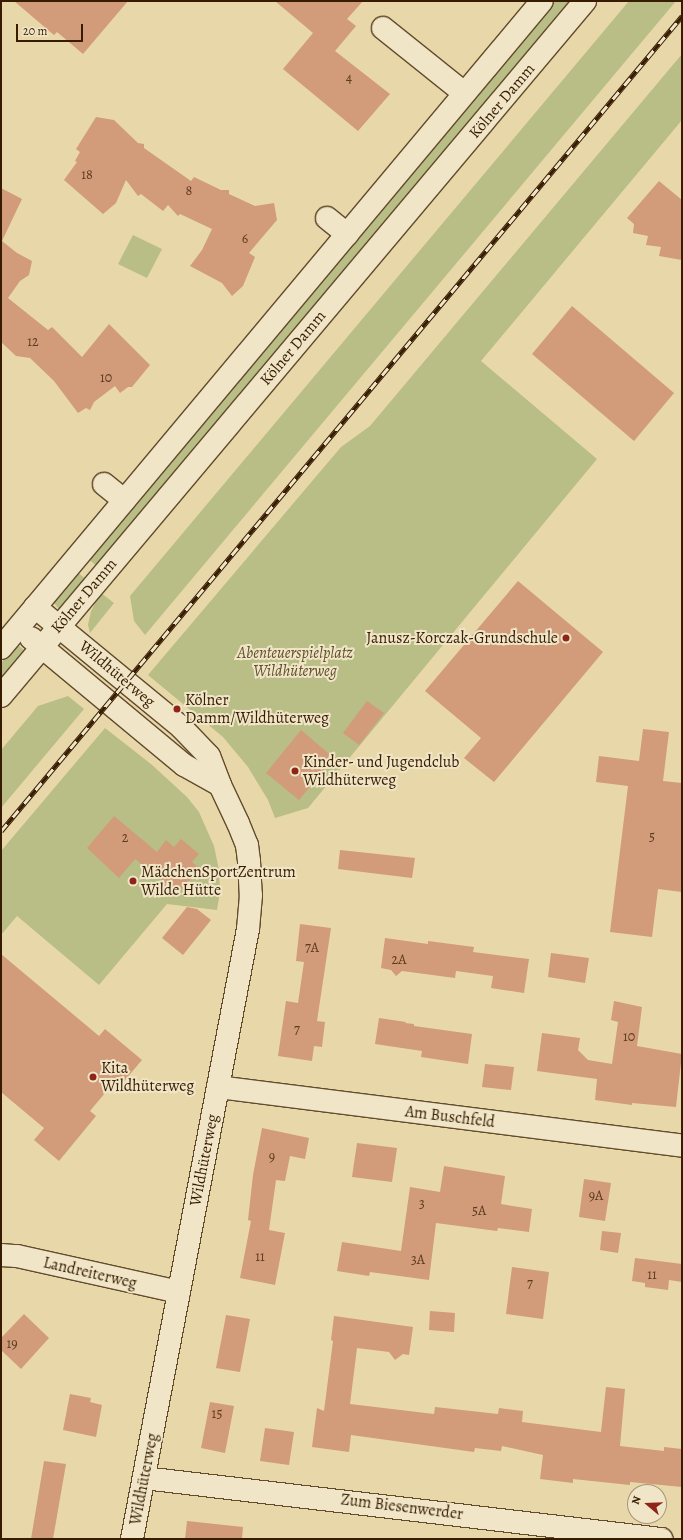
<!DOCTYPE html>
<meta charset="utf-8">
<style>
body{margin:0}
#map{position:relative;width:683px;height:1540px;overflow:hidden;background:#e8d8a9;font-family:Alegreya,serif}
div>[style]{position:absolute}
[style*='--x']{left:calc(var(--x)*1px);top:calc(var(--y)*1px);width:calc(var(--w)*1px);rotate:calc(var(--a)*1deg)}
.green>*{inset:0;background:#b8be86}
.building>*{inset:0;background:#d29b7a}
.roads{filter:drop-shadow(1px 0 #634b2c) drop-shadow(-1px 0 #634b2c) drop-shadow(0 1px #634b2c) drop-shadow(0 -1px #634b2c)}
.minor>*{height:22px;margin:-11px;padding:0 11px;transform-origin:11px;border-radius:11px;background:#f0e6c7}
.rail>*{height:4.5px;margin-top:-2.25px;transform-origin:0;background:repeating-linear-gradient(90deg,#f0e6c7 0 9px,#371c02 0 18px);box-sizing:border-box;border-block:1px solid #371c02}
.dots>*{width:11px;height:11px;translate:-50% -50%;box-sizing:border-box;border:2px solid #f0e6c7;border-radius:50%}
span{translate:-50% -50%;white-space:nowrap;text-align:center;line-height:1.15;-webkit-text-stroke:4px #f0e6c7;paint-order:stroke}
.number-label{font-size:14px;color:#5e3c20}
.number-label span{-webkit-text-stroke-width:0}
.street-label{font-size:16px;color:#371c02}
.poi-label{font-size:16px;color:#371c02}
.right{translate:-100% -50%;text-align:right}
.left{translate:0 -50%;text-align:left}
.park-label{font-size:16px;color:#5e4d2a;font-style:italic}
.frame{position:absolute;inset:0;border:2px solid #371c02;pointer-events:none}
.north{position:absolute;left:627px;top:1484px;width:40px;height:40px;box-sizing:border-box;background:#f0e6c7;border:1px solid #a69578;border-radius:50%;rotate:289deg;font-size:11px;font-weight:700;line-height:16px;text-align:center;color:#371c02}
.north::after{content:'';display:block;margin:auto;width:14px;height:18px;background:#8f2418;clip-path:polygon(50% 0,100% 100%,50% 72%,0 100%)}
.scale{position:absolute;left:16px;top:24px;width:67px;height:18px;box-sizing:border-box;border:2px solid #371c02;border-top:0;padding-left:5px;font-size:12px;line-height:14px;white-space:nowrap;color:#371c02;-webkit-text-stroke:3px #f0e6c7;paint-order:stroke}
</style>
<div id="map">
<div class="green">
<i style="clip-path:polygon(555px 1px,572px 1px,98px 567px,88px 559px)"></i>
<i style="clip-path:polygon(629px 1px,676px 1px,145px 635px,134px 621px,130px 596px)"></i>
<i style="clip-path:polygon(682px 54px,682px 120px,481px 361px,597px 459px,308px 808px,275px 818px,268px 800px,248px 767px,223px 737px,148px 675px,341px 447px,370px 426px)"></i>
<i style="clip-path:polygon(133px 235px,162px 249px,147px 278px,118px 264px)"></i>
<i style="clip-path:polygon(77px 572px,87px 580px,59px 609px,53px 602px)"></i>
<i style="clip-path:polygon(101px 593px,114px 603px,90px 633px,88px 625px,91px 611px)"></i>
<i style="clip-path:polygon(19px 646px,25px 651px,1px 683px,1px 663px,15px 647px)"></i>
<i style="clip-path:polygon(68px 696px,84px 709px,1px 808px,1px 750px,38px 706px)"></i>
<i style="clip-path:polygon(105px 728px,151px 764px,187px 797px,199px 812px,214px 846px,219px 870px,220px 892px,217px 910px,167px 904px,99px 985px,17px 916px,1px 935px,1px 851px)"></i>
</div>
<div class="building">
<i style="clip-path:polygon(14px 1px,128px 1px,83px 54px,57px 32px,54px 35px)"></i>
<i style="clip-path:polygon(275px 1px,363px 1px,347px 19px,356px 26px,335px 51px,390px 94px,358px 131px,283px 69px,313px 33px)"></i>
<i style="clip-path:polygon(96px 117px,114px 120px,138px 143px,144px 144px,144px 148px,191px 181px,194px 177px,221px 190px,229px 190px,229px 194px,255px 206px,274px 203px,277px 220px,249px 253px,255px 257px,243px 286px,232px 296px,222px 283px,190px 266px,202px 250px,212px 229px,180px 214px,178px 216px,168px 205px,163px 211px,141px 194px,138px 196px,126px 180px,116px 203px,103px 214px,64px 180px,77px 162px,75px 161px,80px 152px,76px 149px)"></i>
<i style="clip-path:polygon(659px 181px,682px 200px,682px 260px,659px 256px,661px 247px,646px 245px,648px 236px,633px 233px,634px 224px,627px 218px)"></i>
<i style="clip-path:polygon(1px 188px,22px 199px,2px 241px,17px 253px,32px 261px,29px 275px,20px 281px,8px 298px,48px 330px,52px 327px,82px 357px,109px 324px,150px 365px,132px 387px,128px 387px,120px 393px,115px 386px,94px 402px,90px 410px,86px 408px,78px 413px,54px 381px,30px 358px,16px 356px,1px 342px)"></i>
<i style="clip-path:polygon(572px 306px,674px 393px,634px 441px,532px 354px)"></i>
<i style="clip-path:polygon(518px 581px,603px 652px,494px 782px,464px 758px,481px 738px,425px 691px)"></i>
<i style="clip-path:polygon(367px 701px,384px 713px,359px 745px,343px 733px)"></i>
<i style="clip-path:polygon(643px 729px,669px 732px,663px 781px,682px 783px,682px 892px,658px 889px,652px 937px,610px 932px,628px 786px,596px 782px,599px 756px,639px 761px)"></i>
<i style="clip-path:polygon(301px 730px,334px 758px,299px 800px,266px 773px)"></i>
<i style="clip-path:polygon(114px 816px,157px 852px,166px 840px,174px 847px,181px 839px,199px 854px,192px 862px,200px 869px,178px 893px,135px 859px,119px 878px,87px 848px)"></i>
<i style="clip-path:polygon(340px 850px,415px 858px,412px 878px,338px 869px)"></i>
<i style="clip-path:polygon(187px 907px,197px 909px,211px 920px,183px 955px,162px 938px)"></i>
<i style="clip-path:polygon(300px 924px,331px 928px,317px 1021px,325px 1022px,322px 1047px,314px 1046px,312px 1061px,278px 1056px,286px 1001px,298px 1003px,304px 962px,296px 961px)"></i>
<i style="clip-path:polygon(385px 938px,428px 944px,428px 941px,474px 947px,473px 952px,529px 959px,524px 993px,491px 988px,493px 976px,456px 971px,455px 978px,402px 971px,396px 976px,391px 970px,381px 968px)"></i>
<i style="clip-path:polygon(551px 953px,589px 958px,585px 983px,548px 977px)"></i>
<i style="clip-path:polygon(1px 954px,99px 1036px,105px 1029px,142px 1060px,120px 1086px,115px 1081px,90px 1111px,96px 1116px,59px 1161px,34px 1140px,44px 1128px,1px 1092px)"></i>
<i style="clip-path:polygon(614px 1001px,642px 1007px,637px 1046px,682px 1054px,676px 1107px,632px 1103px,632px 1105px,595px 1100px,597px 1079px,537px 1071px,542px 1033px,580px 1038px,578px 1050px,588px 1060px,612px 1064px,618px 1022px,611px 1020px)"></i>
<i style="clip-path:polygon(379px 1018px,406px 1022px,405px 1023px,414px 1024px,414px 1026px,472px 1034px,468px 1064px,421px 1057px,422px 1051px,375px 1044px)"></i>
<i style="clip-path:polygon(485px 1064px,514px 1067px,511px 1090px,482px 1087px)"></i>
<i style="clip-path:polygon(262px 1128px,309px 1138px,305px 1159px,290px 1156px,285px 1181px,276px 1180px,269px 1230px,285px 1233px,275px 1285px,240px 1278px,251px 1221px,248px 1220px,253px 1175px)"></i>
<i style="clip-path:polygon(357px 1143px,397px 1148px,392px 1182px,352px 1177px)"></i>
<i style="clip-path:polygon(444px 1166px,505px 1176px,501px 1204px,532px 1209px,529px 1232px,498px 1228px,497px 1231px,436px 1223px,429px 1280px,370px 1272px,369px 1276px,337px 1271px,342px 1242px,401px 1251px,410px 1187px,440px 1192px)"></i>
<i style="clip-path:polygon(584px 1179px,611px 1183px,605px 1221px,579px 1217px)"></i>
<i style="clip-path:polygon(602px 1231px,621px 1233px,618px 1253px,600px 1250px)"></i>
<i style="clip-path:polygon(635px 1258px,682px 1264px,682px 1282px,669px 1280px,668px 1290px,645px 1287px,645px 1283px,632px 1281px)"></i>
<i style="clip-path:polygon(512px 1267px,549px 1272px,543px 1319px,506px 1314px)"></i>
<i style="clip-path:polygon(430px 1311px,455px 1313px,454px 1332px,429px 1330px)"></i>
<i style="clip-path:polygon(24px 1314px,49px 1338px,21px 1369px,1px 1350px,1px 1338px)"></i>
<i style="clip-path:polygon(226px 1315px,250px 1319px,240px 1372px,216px 1368px)"></i>
<i style="clip-path:polygon(334px 1316px,413px 1327px,409px 1355px,403px 1354px,395px 1360px,389px 1352px,357px 1348px,350px 1404px,434px 1414px,435px 1407px,498px 1414px,499px 1408px,523px 1411px,522px 1422px,601px 1432px,606px 1387px,625px 1389px,620px 1446px,664px 1451px,664px 1447px,682px 1449px,682px 1487px,630px 1482px,630px 1485px,573px 1479px,573px 1483px,540px 1479px,543px 1455px,502px 1446px,501px 1451px,475px 1448px,474px 1452px,351px 1435px,349px 1452px,312px 1447px,317px 1408px,324px 1411px,333px 1341px,331px 1340px)"></i>
<i style="clip-path:polygon(70px 1394px,91px 1398px,90px 1402px,102px 1405px,96px 1437px,63px 1430px)"></i>
<i style="clip-path:polygon(210px 1402px,234px 1406px,225px 1453px,201px 1448px)"></i>
<i style="clip-path:polygon(265px 1428px,294px 1432px,289px 1465px,260px 1461px)"></i>
<i style="clip-path:polygon(44px 1461px,66px 1464px,53px 1539px,31px 1539px)"></i>
<i style="clip-path:polygon(187px 1521px,243px 1527px,242px 1539px,185px 1539px)"></i>
</div>
<div class="roads">
<div class="minor">
<i style="--x:383;--y:28;--w:104;--a:38.7"></i>
<i style="--x:327;--y:218;--w:26;--a:39"></i>
<i style="--x:104;--y:484;--w:26;--a:39"></i>
<i style="--x:35;--y:607;--w:189;--a:39.4"></i>
<i style="--x:181;--y:727;--w:40;--a:46"></i>
<i style="--x:209;--y:756;--w:31;--a:69"></i>
<i style="--x:220;--y:785;--w:42;--a:64.7"></i>
<i style="--x:238;--y:823;--w:24;--a:68"></i>
<i style="--x:247;--y:845;--w:16;--a:83"></i>
<i style="--x:249;--y:861;--w:34;--a:87"></i>
<i style="--x:251;--y:895;--w:34;--a:95"></i>
<i style="--x:248;--y:929;--w:621;--a:100.77"></i>
<i style="--x:31;--y:638;--w:199;--a:39.7"></i>
<i style="--x:184;--y:765;--w:41;--a:29.1"></i>
<i style="--x:1;--y:648;--w:843;--a:-50.1"></i>
<i style="--x:1;--y:696;--w:908;--a:-49.96"></i>
<i style="--x:218;--y:1087;--w:468;--a:7.2"></i>
<i style="--x:1;--y:1255;--w:16;--a:4"></i>
<i style="--x:17;--y:1256;--w:166;--a:12.5"></i>
<i style="--x:144;--y:1478;--w:521;--a:6.73"></i>
</div>
</div>
<div class="rail">
<i style="--x:1;--y:831;--w:1062;--a:-50.12"></i>
</div>
<div class="dots">
<i style="left:566px;top:638px;background:#8f2418"></i>
<i style="left:177px;top:709px;background:#8f2418"></i>
<i style="left:295px;top:771px;background:#8f2418"></i>
<i style="left:133px;top:881px;background:#8f2418"></i>
<i style="left:93px;top:1077px;background:#8f2418"></i>
</div>
<div class="number-label">
<span style="left:349px;top:78px">4</span>
<span style="left:87px;top:175px">18</span>
<span style="left:189px;top:191px">8</span>
<span style="left:245px;top:239px">6</span>
<span style="left:33px;top:342px">12</span>
<span style="left:106px;top:378px">10</span>
<span style="left:652px;top:837px">5</span>
<span style="left:125px;top:838px">2</span>
<span style="left:312px;top:948px">7A</span>
<span style="left:399px;top:960px">2A</span>
<span style="left:297px;top:1030px">7</span>
<span style="left:629px;top:1037px">10</span>
<span style="left:272px;top:1157px">9</span>
<span style="left:596px;top:1196px">9A</span>
<span style="left:422px;top:1204px">3</span>
<span style="left:479px;top:1211px">5A</span>
<span style="left:260px;top:1257px">11</span>
<span style="left:418px;top:1260px">3A</span>
<span style="left:652px;top:1275px">11</span>
<span style="left:530px;top:1284px">7</span>
<span style="left:12px;top:1344px">19</span>
<span style="left:217px;top:1414px">15</span>
</div>
<div class="street-label">
<span style="left:502px;top:101px;rotate:-50deg">Kölner Damm</span>
<span style="left:293px;top:348px;rotate:-50deg">Kölner Damm</span>
<span style="left:84px;top:596px;rotate:-50deg">Kölner Damm</span>
<span style="left:117px;top:674px;rotate:40deg">Wildhüterweg</span>
<span style="left:450px;top:1117px;rotate:7deg">Am Buschfeld</span>
<span style="left:204px;top:1160px;rotate:-79deg">Wildhüterweg</span>
<span style="left:90px;top:1273px;rotate:13deg">Landreiterweg</span>
<span style="left:144px;top:1479px;rotate:-79deg">Wildhüterweg</span>
<span style="left:402px;top:1507px;rotate:7deg">Zum Biesenwerder</span>
</div>
<div class="poi-label">
<span class="right" style="left:558px;top:638px">Janusz-Korczak-Grundschule</span>
<span class="left" style="left:185px;top:709px">Kölner<br>Damm/Wildhüterweg</span>
<span class="left" style="left:303px;top:771px">Kinder- und Jugendclub<br>Wildhüterweg</span>
<span class="left" style="left:141px;top:881px">MädchenSportZentrum<br>Wilde Hütte</span>
<span class="left" style="left:101px;top:1077px">Kita<br>Wildhüterweg</span>
</div>
<div class="park-label">
<span style="left:295px;top:662px">Abenteuerspielplatz<br>Wildhüterweg</span>
</div>
<div class="frame"></div>
<div class="north">N</div>
<div class="scale">20 m</div>
</div>
